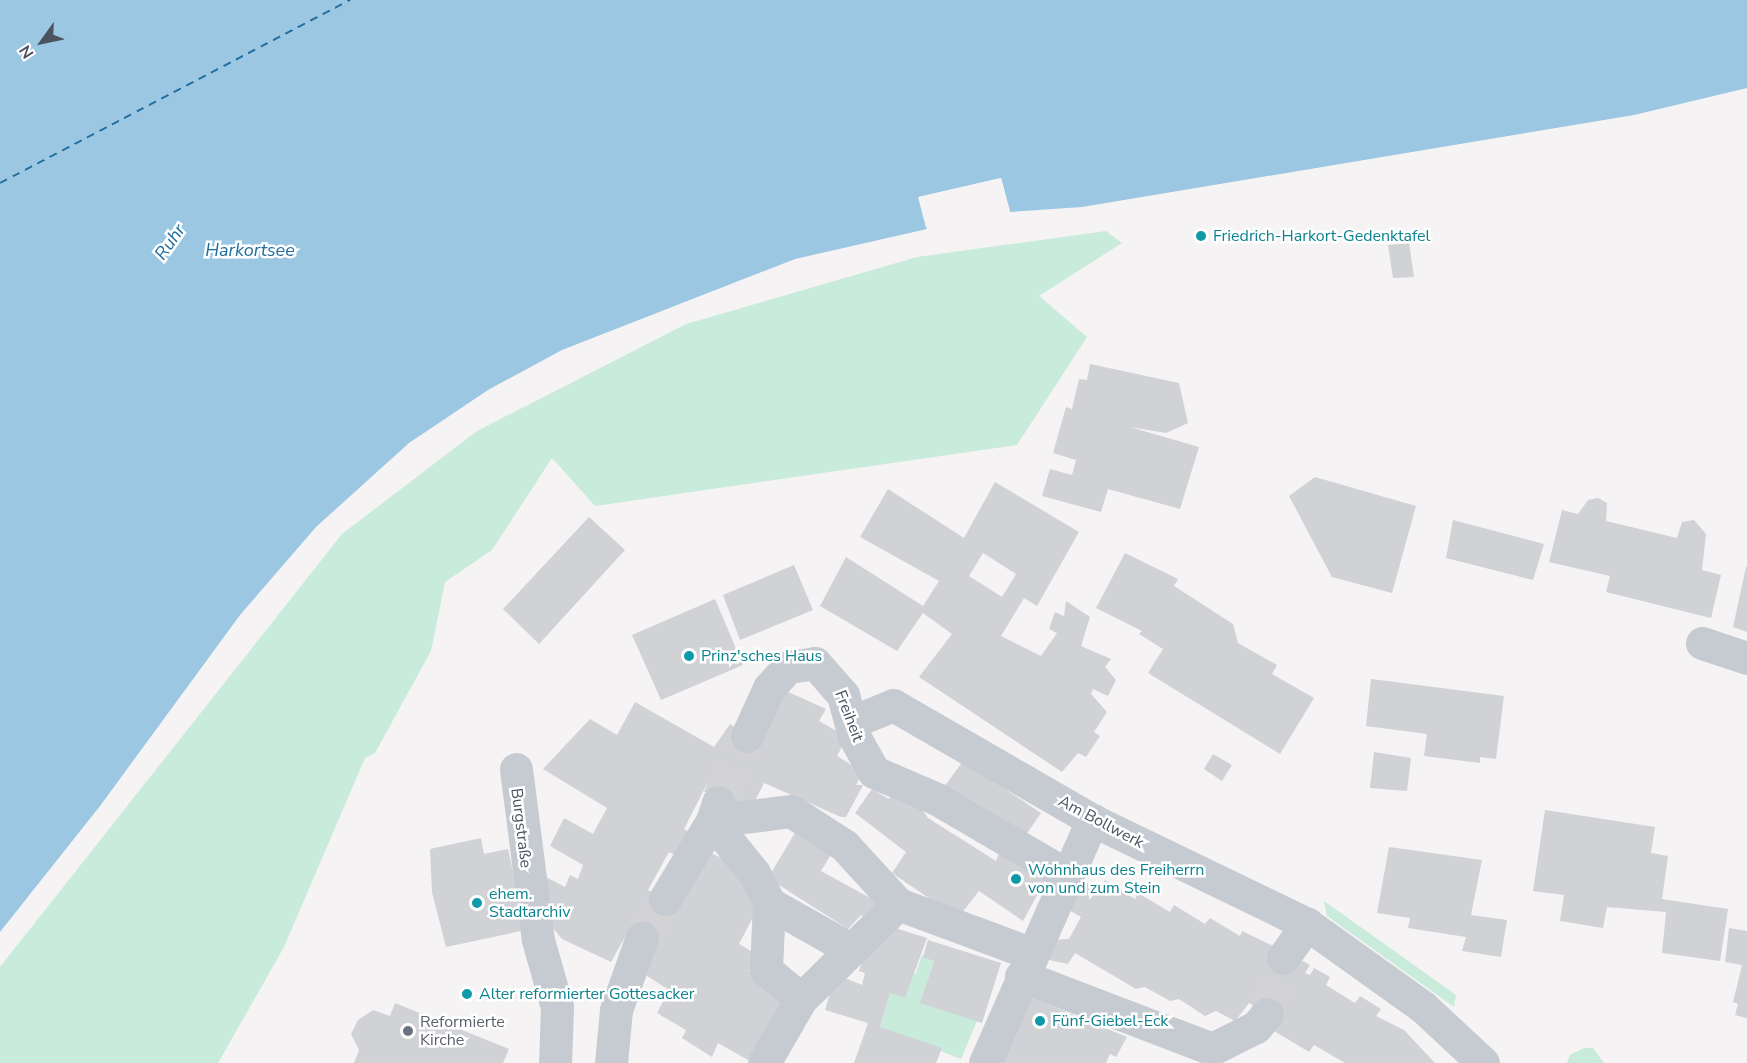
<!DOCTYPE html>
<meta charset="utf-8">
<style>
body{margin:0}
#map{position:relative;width:1747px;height:1063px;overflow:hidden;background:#f5f3f3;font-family:"Nunito Sans",sans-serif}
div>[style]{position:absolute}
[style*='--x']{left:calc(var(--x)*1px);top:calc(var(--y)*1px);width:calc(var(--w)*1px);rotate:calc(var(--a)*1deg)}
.green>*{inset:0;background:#c8ebdc}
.water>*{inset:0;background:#9bc7e2}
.pier>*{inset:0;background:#f5f3f3}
.ferry>*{height:1.5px;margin-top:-0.75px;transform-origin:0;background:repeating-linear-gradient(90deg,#206e9e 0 8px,transparent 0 14px)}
.building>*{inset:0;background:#d0d2d6}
.street-tunnel>*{height:33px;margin-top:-16.5px;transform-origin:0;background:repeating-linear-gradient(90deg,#d3d3d5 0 33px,transparent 0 49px)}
.street>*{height:33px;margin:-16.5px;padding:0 16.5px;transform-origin:16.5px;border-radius:16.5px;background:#c6cbd2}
.dots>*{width:16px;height:16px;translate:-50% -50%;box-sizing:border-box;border:3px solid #fff;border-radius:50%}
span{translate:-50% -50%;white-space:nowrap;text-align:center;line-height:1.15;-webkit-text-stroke:5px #fff;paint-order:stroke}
.culture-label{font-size:16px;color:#0d838f}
.left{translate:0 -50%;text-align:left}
.street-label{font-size:16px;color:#4d535e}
.worship-label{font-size:16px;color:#5b616d}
.water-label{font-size:18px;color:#206e9e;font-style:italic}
.north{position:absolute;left:12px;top:12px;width:60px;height:60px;-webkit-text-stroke:4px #fff;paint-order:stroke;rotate:237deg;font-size:16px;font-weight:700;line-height:24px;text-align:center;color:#4d535e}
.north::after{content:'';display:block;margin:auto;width:21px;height:27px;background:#4d535e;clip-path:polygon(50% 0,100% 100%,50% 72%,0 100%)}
</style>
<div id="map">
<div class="green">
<i style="clip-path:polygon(1106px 231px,1122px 243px,1039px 296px,1087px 337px,1017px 445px,595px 506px,552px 458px,492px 550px,445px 582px,431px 651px,375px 753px,365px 758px,284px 947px,218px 1063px,0 1063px,0 967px,342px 534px,477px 431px,686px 324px,917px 257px)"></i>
<i style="clip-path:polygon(1324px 901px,1456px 995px,1454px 1007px,1327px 916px)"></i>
<i style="clip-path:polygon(922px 955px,934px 961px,928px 979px,977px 1021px,961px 1059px,880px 1027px,890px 993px,916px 973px)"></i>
<i style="clip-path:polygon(1584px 1048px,1593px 1048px,1604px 1063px,1567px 1063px,1570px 1055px)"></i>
</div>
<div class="water">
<i style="clip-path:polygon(0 0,1747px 0,1747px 88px,1634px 115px,1082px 207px,1010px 212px,1001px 178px,919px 197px,927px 229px,795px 259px,562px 350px,488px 390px,409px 443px,316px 527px,240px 615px,100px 806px,0 932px)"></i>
</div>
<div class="pier">
<i style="clip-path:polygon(1001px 178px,1011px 215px,999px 181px,922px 200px,927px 232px,918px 197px)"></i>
</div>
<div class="ferry">
<i style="--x:0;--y:183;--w:395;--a:-27.6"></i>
</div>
<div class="building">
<i style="clip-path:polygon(1409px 243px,1414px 277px,1393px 278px,1388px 245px)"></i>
<i style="clip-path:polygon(1090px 364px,1179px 383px,1188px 423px,1166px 433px,1130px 427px,1199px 447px,1180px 509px,1108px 489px,1101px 512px,1042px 496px,1050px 469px,1072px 475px,1076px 460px,1053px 453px,1066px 407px,1072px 409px,1079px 379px,1087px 380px)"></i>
<i style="clip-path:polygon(1315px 477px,1416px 506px,1392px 593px,1332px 577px,1289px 496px)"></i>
<i style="clip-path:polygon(evenodd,995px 482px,1079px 532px,1037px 606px,1024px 598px,1001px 636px,1041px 656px,1057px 633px,1049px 629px,1055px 612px,1064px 616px,1066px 601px,1090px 617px,1081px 646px,1111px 659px,1105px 667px,1116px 680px,1108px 696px,1093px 689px,1091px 694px,1107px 712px,1094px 732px,1100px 736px,1086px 757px,1078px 753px,1062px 772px,919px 677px,952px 634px,923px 613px,897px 651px,820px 606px,846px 557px,923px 606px,939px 581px,860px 537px,888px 489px,964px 538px,995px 482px,983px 553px,1016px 574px,1002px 597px,969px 576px,983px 553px)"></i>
<i style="clip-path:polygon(1598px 498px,1607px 503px,1606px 521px,1677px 538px,1682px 522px,1694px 520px,1706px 534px,1702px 570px,1721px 575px,1711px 618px,1606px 592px,1610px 576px,1549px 562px,1562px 510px,1578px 514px,1588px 500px)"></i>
<i style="clip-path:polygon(589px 517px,625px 550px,539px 644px,503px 609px)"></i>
<i style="clip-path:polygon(1453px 520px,1544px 544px,1533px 580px,1446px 558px)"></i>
<i style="clip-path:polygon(1125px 553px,1178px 579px,1174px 586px,1233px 624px,1238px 643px,1277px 665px,1272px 674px,1314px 698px,1280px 754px,1148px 673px,1163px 649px,1139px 634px,1142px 631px,1096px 608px)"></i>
<i style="clip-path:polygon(794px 565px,813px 610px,740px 640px,723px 595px)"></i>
<i style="clip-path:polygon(1746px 567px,1747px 567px,1747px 632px,1733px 627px)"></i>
<i style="clip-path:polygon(715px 599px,743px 665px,661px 700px,632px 635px)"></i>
<i style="clip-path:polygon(1371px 679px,1504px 696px,1496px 759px,1480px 757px,1480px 763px,1424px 756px,1427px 734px,1366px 726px)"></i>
<i style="clip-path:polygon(784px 690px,826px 709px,819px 721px,847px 737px,837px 756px,863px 772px,856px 785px,863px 785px,846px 817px,841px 817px,764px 783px,750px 811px,719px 798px,707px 784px,684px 829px,689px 832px,678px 857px,669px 852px,648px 890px,676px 906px,706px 851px,738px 865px,761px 902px,739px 944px,756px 954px,749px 971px,789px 1000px,748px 1060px,718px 1043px,712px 1057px,682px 1038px,686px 1030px,657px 1013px,669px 990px,638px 970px,629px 930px,611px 962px,562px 939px,549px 923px,544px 876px,565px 887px,570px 875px,578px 879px,583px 865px,550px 846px,564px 818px,593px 834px,607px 808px,543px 769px,590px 719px,617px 735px,635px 702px,714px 747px,730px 724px,747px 736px)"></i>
<i style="clip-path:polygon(1374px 752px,1411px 758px,1407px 791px,1370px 788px)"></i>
<i style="clip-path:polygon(1213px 754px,1232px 765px,1222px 781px,1204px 769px)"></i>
<i style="clip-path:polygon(963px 761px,1041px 813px,1021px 842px,942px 790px)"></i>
<i style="clip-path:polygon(872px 789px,889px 799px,895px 790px,917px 802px,928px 818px,996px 861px,1003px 843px,1049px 873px,1023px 921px,979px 891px,958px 918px,892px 873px,906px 852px,855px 813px)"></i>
<i style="clip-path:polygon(1545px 810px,1655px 827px,1651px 853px,1668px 856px,1662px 899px,1728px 909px,1720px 961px,1662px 953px,1666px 912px,1607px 907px,1603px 928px,1560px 921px,1564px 895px,1533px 891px)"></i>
<i style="clip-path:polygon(799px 826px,835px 848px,821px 871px,883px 905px,871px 923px,861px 915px,848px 929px,768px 878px)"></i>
<i style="clip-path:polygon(481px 838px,484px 854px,508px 849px,526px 930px,446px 947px,432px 892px,430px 849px)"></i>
<i style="clip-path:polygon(1389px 847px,1482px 860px,1471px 915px,1507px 920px,1501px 957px,1462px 951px,1466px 937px,1408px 928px,1410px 918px,1377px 913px)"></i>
<i style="clip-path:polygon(1105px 880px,1135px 899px,1138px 893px,1170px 912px,1174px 905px,1205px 924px,1210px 918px,1240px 936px,1242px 931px,1294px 956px,1310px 965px,1305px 973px,1310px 975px,1314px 968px,1330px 977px,1326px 985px,1355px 1003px,1360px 996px,1381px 1009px,1376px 1016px,1404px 1030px,1435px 1063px,1345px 1063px,1314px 1045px,1309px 1052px,1269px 1028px,1267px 1014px,1249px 1003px,1235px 1021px,1216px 1011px,1205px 1016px,1179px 999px,1170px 1001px,1145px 987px,1136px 989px,1075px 953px,1068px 964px,1049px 960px,1046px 950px,1053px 940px,1069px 939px,1081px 917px,1069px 910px,1085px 882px,1099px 889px)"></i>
<i style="clip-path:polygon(889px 926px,927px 938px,905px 998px,890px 993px,880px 1027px,942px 1048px,936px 1063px,854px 1063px,868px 1023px,825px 1010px,836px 974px,862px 985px,865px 973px,859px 971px,869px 939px,883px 943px)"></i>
<i style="clip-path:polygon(1729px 928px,1747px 931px,1747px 1018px,1735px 1015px,1738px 1004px,1733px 1002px,1742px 965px,1725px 962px)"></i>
<i style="clip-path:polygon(928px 940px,1001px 963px,982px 1023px,920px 1003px,934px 961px,923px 957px)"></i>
<i style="clip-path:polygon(1023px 994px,1127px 1037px,1116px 1057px,1110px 1054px,1106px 1063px,991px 1063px)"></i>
<i style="clip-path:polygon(395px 1003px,509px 1049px,503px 1063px,354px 1063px,359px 1050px,351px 1034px,358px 1020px,373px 1010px,390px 1016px)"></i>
</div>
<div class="street-tunnel">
<i style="--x:719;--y:798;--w:68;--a:-65.7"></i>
<i style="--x:642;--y:937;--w:44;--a:-58.8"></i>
<i style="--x:1267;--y:1014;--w:58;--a:-74.1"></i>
</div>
<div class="street">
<i style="--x:1702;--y:643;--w:47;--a:18.4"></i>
<i style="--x:859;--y:719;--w:37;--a:-22"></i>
<i style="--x:893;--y:705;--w:230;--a:30"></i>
<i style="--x:1092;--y:820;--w:239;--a:25.8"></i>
<i style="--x:1307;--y:924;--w:143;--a:35.6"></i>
<i style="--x:1423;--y:1007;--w:82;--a:43"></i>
<i style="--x:747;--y:736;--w:53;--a:-65.4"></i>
<i style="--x:769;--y:688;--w:28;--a:-48"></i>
<i style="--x:788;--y:667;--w:27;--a:-8"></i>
<i style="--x:815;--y:663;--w:43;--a:48.8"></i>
<i style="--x:843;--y:695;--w:42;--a:75"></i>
<i style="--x:854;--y:736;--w:41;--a:60.9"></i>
<i style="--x:874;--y:772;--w:69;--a:23.2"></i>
<i style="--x:937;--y:799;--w:151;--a:30.3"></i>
<i style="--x:516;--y:769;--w:172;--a:82.7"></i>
<i style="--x:538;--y:940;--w:70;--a:74.2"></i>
<i style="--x:557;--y:1007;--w:56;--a:92"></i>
<i style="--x:712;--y:821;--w:80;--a:-7.2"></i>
<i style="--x:791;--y:811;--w:63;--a:32.7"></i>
<i style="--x:844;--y:845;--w:80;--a:47.5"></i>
<i style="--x:898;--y:904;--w:141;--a:20.4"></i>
<i style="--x:712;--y:821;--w:67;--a:51.1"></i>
<i style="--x:754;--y:873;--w:34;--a:63"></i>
<i style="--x:769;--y:903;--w:67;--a:92.6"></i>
<i style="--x:766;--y:970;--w:45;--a:39.6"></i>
<i style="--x:665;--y:899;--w:91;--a:-58.9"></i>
<i style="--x:712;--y:821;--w:20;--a:-72"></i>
<i style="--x:769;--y:903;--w:95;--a:29.5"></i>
<i style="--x:1283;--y:958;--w:42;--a:-54.8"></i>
<i style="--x:1021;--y:976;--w:204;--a:20.9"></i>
<i style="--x:1212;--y:1049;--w:49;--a:-26.6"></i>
<i style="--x:1256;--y:1027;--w:17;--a:-50"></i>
<i style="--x:611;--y:1063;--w:53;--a:-84.6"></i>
<i style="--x:616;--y:1010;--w:77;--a:-70.4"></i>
<i style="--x:764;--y:1063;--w:74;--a:-60"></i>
<i style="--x:801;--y:999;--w:136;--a:-44.4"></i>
<i style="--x:985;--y:1063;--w:266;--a:-66.2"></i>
</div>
<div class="dots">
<i style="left:1201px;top:236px;background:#0f9aa8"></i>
<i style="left:689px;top:656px;background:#0f9aa8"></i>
<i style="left:1016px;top:879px;background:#0f9aa8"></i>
<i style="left:477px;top:903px;background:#0f9aa8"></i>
<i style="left:467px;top:994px;background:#0f9aa8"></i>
<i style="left:1040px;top:1021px;background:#0f9aa8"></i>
<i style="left:408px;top:1031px;background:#6b7280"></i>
</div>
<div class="culture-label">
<span class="left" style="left:1213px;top:236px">Friedrich-Harkort-Gedenktafel</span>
<span class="left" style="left:701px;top:656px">Prinz'sches Haus</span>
<span class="left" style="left:1028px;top:879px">Wohnhaus des Freiherrn<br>von und zum Stein</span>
<span class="left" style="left:489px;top:903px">ehem.<br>Stadtarchiv</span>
<span class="left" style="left:479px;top:994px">Alter reformierter Gottesacker</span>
<span class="left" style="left:1052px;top:1021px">Fünf-Giebel-Eck</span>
</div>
<div class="street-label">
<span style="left:849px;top:716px;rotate:69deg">Freiheit</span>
<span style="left:1101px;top:822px;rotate:28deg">Am Bollwerk</span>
<span style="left:521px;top:828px;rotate:83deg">Burgstraße</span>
</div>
<div class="worship-label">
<span class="left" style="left:420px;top:1031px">Reformierte<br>Kirche</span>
</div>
<div class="water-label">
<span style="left:170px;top:242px;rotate:-55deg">Ruhr</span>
<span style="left:250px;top:250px">Harkortsee</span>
</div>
<div class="north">N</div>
</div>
